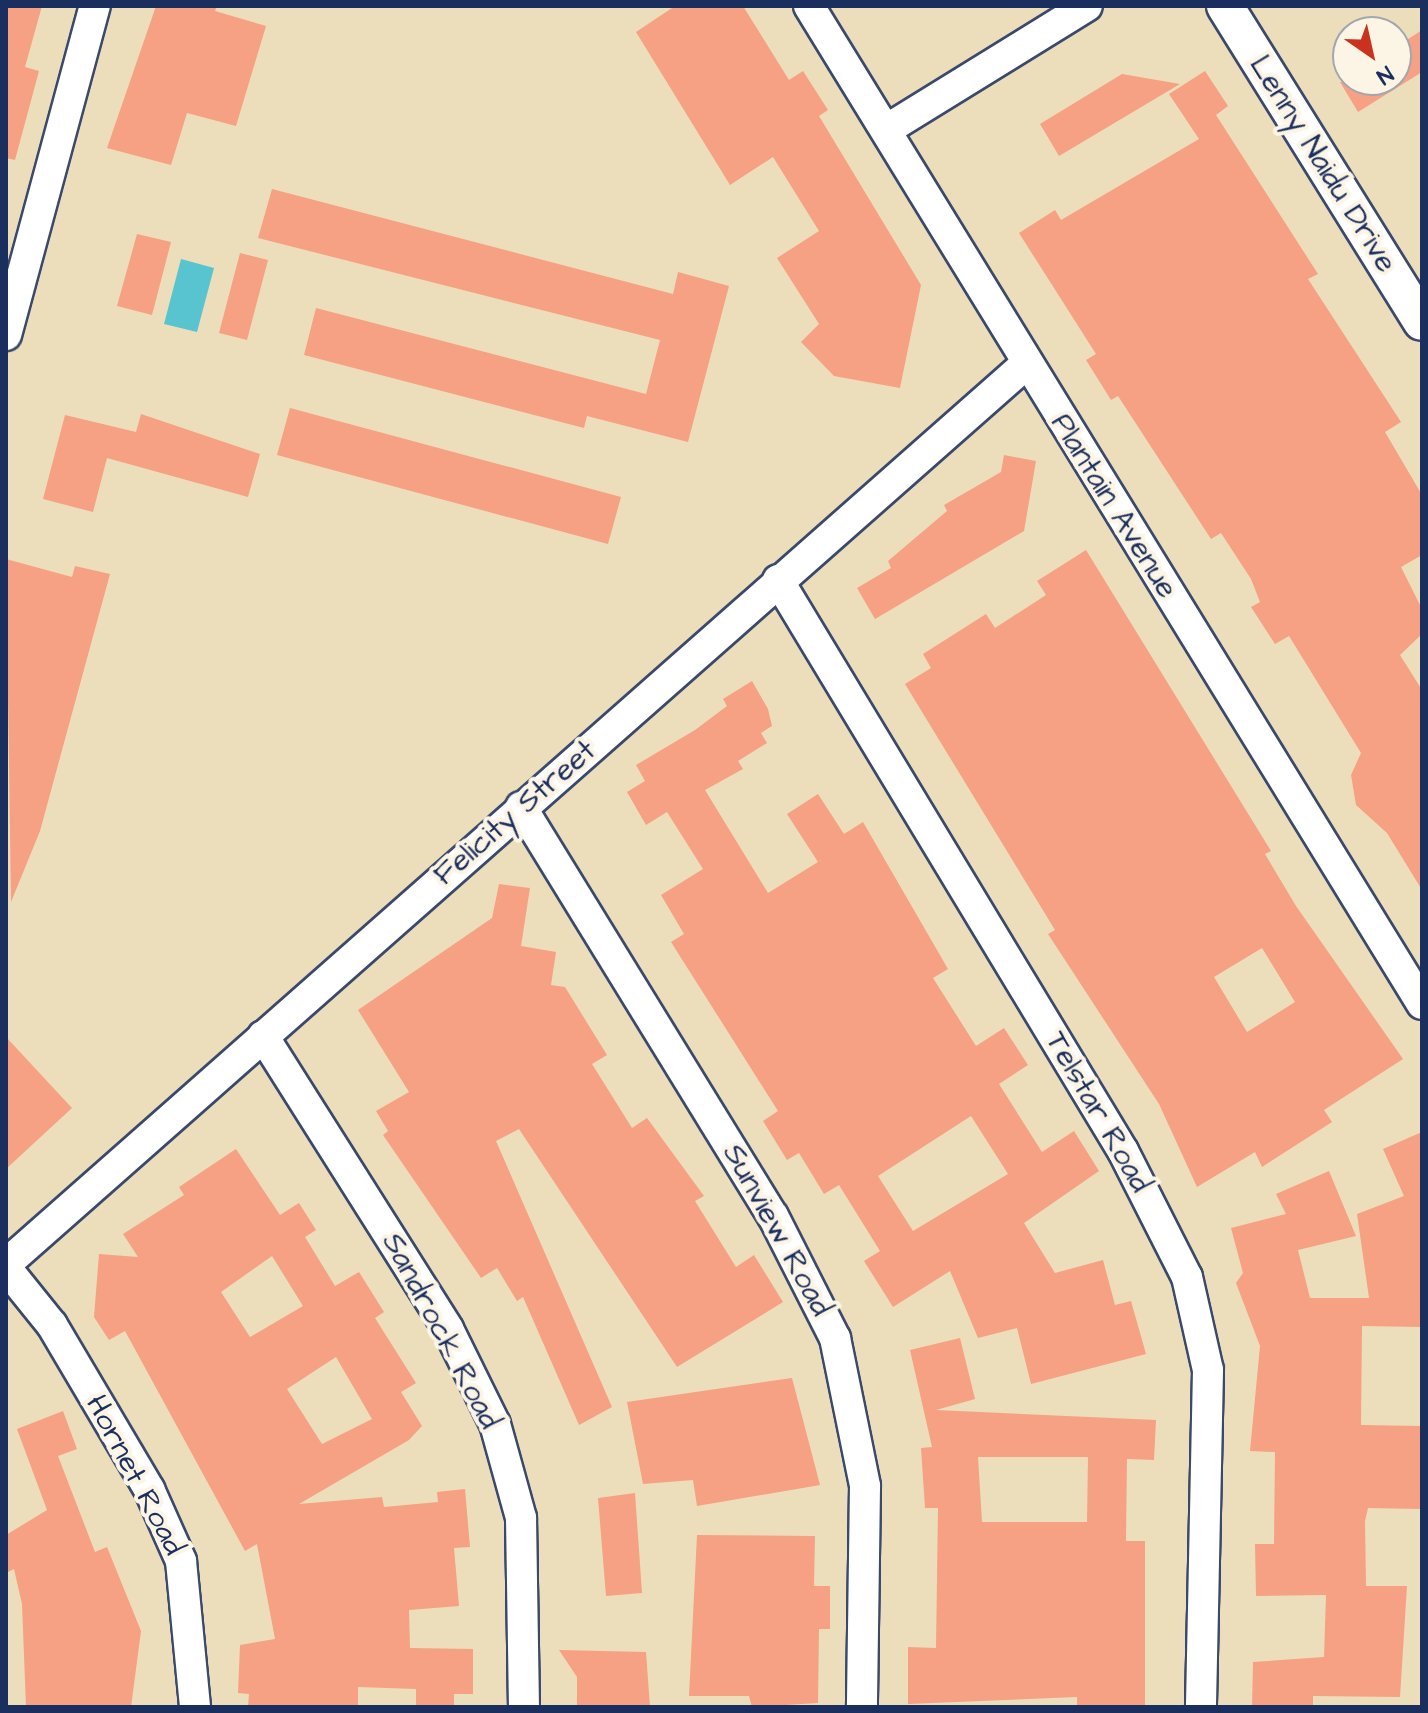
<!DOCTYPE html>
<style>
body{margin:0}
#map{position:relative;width:1428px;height:1713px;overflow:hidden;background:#ecdebb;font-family:"Architects Daughter",sans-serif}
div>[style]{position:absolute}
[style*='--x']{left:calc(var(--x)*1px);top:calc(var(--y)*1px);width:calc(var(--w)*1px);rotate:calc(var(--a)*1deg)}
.water>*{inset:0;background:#58c4d0}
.building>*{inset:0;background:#f6a084}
.roads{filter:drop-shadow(2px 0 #3a496c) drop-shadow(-2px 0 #3a496c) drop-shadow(0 2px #3a496c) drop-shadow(0 -2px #3a496c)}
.minor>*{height:30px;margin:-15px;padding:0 15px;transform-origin:15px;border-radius:15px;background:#fff}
.tertiary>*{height:36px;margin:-18px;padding:0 18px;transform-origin:18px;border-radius:18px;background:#fff}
span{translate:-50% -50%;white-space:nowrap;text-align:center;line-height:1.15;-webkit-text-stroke:8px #fcf5e5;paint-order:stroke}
.street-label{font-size:30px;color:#1b2f5e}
.frame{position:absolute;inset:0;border:8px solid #1b2f5e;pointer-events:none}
.north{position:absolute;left:1332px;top:16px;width:80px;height:80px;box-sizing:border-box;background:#fcf5e5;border:2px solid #a2a6af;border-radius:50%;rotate:146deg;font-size:22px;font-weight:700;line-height:32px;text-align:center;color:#1b2f5e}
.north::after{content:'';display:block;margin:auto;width:28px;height:36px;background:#c8321e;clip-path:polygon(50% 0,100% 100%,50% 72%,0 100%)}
</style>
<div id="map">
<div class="water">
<i style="clip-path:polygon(181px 259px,214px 268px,197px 332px,164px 324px)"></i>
</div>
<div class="building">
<i style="clip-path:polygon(6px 6px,42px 6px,25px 67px,39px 71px,15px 160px,6px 158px)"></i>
<i style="clip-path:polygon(156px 6px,217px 6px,215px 11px,266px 26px,236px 126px,187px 113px,171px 165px,107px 148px)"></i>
<i style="clip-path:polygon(675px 6px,743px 6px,789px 80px,803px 71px,828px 110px,819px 116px,921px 285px,900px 388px,834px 376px,801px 342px,819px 324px,777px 258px,819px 231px,773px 157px,730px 185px,636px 32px)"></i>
<i style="clip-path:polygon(1422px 30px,1422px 72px,1358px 112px,1340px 82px,1396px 80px,1396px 47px)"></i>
<i style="clip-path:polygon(1205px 71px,1228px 106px,1216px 115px,1318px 274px,1308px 279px,1401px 422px,1385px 432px,1422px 495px,1422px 555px,1401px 567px,1422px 609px,1422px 634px,1400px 655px,1422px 690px,1422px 890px,1387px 833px,1356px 805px,1351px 775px,1361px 753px,1289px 636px,1275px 644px,1251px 607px,1260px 602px,1251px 579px,1221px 533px,1211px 539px,1118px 396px,1111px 400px,1086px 360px,1096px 354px,1019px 233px,1055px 210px,1061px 220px,1199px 139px,1169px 94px)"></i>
<i style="clip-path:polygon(1122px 74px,1180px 84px,1059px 156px,1040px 124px)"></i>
<i style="clip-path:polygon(272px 189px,673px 294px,678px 272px,729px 286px,688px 442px,587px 416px,584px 428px,304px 355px,316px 308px,646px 394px,660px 340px,258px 238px)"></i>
<i style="clip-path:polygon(137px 234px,171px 242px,152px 315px,117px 306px)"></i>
<i style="clip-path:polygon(240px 253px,268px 260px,247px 340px,219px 333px)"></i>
<i style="clip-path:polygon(290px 408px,621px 497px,608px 544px,277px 455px)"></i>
<i style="clip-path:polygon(141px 414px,260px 454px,248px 497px,107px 458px,93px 512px,43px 499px,65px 415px,136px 432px)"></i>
<i style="clip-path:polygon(1004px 455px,1036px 461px,1024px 531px,875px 619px,857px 588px,891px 568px,888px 561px,947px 511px,944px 505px,1001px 472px)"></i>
<i style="clip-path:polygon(evenodd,1086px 550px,1271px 851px,1265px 854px,1296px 906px,1403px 1059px,1324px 1110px,1332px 1122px,1262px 1167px,1255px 1152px,1197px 1187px,1159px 1104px,1048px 934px,1055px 930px,905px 684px,931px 668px,923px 654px,986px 614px,995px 628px,1046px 595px,1037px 581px,1086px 550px,1262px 948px,1295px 1002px,1247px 1032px,1214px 977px,1262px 948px)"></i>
<i style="clip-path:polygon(6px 559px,72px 577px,75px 566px,110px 574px,40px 831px,11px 902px)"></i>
<i style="clip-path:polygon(evenodd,752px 681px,768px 709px,772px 726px,761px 733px,767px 743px,738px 761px,743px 769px,705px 790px,768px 893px,818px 862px,787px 814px,818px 794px,844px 834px,863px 822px,948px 969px,933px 978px,976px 1046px,1004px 1028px,1028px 1065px,999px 1084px,1042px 1152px,1074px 1131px,1099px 1171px,1024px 1223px,1055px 1273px,1103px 1260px,1115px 1305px,1131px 1301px,1146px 1354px,1031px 1384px,1017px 1328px,978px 1338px,950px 1271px,893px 1307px,864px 1261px,880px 1251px,839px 1185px,824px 1194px,799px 1153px,787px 1160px,763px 1121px,778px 1111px,671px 942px,684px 934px,661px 895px,703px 869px,667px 812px,646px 825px,627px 792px,645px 781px,636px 765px,695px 730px,727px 706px,723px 699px,752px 681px,971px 1116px,1008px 1174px,913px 1231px,878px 1176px,971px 1116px)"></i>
<i style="clip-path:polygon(499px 884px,530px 888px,521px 946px,556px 952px,551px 985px,565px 987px,607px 1055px,592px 1064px,632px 1128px,647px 1118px,704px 1196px,695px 1201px,736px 1267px,754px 1255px,783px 1302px,677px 1367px,519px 1129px,496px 1141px,612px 1407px,579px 1425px,523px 1297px,517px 1301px,497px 1268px,481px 1278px,383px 1135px,388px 1131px,376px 1111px,409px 1092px,358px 1010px,492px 918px)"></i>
<i style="clip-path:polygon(6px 1037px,72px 1108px,6px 1169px)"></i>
<i style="clip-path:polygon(1422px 1132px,1422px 1327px,1362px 1326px,1361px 1425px,1422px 1426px,1422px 1509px,1368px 1508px,1365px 1521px,1366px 1586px,1407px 1586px,1400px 1697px,1313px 1696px,1313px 1707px,1252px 1707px,1253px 1662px,1324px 1657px,1326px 1595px,1256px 1596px,1255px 1544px,1274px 1544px,1275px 1452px,1250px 1451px,1260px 1346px,1236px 1283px,1243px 1273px,1231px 1228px,1286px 1214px,1276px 1194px,1329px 1171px,1356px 1236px,1298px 1250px,1310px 1298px,1369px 1298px,1357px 1214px,1404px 1196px,1383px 1149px)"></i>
<i style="clip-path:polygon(evenodd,236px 1149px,280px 1215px,299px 1203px,316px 1230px,305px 1237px,335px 1286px,359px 1272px,384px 1312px,375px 1318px,416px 1383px,401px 1392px,422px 1426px,409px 1440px,299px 1504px,382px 1497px,384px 1507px,438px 1502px,437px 1492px,465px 1489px,470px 1547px,454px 1548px,459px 1606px,409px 1610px,410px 1648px,473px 1649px,473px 1694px,454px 1694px,454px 1707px,416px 1707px,416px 1689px,358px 1687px,358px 1707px,248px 1707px,249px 1694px,238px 1693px,240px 1645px,275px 1639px,257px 1544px,245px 1551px,125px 1331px,109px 1340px,94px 1317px,99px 1254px,138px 1257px,123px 1234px,184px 1195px,179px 1187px,236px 1149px,272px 1256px,303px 1306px,250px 1337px,221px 1292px,272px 1256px,236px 1149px,336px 1357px,372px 1419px,322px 1444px,287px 1389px,336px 1357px)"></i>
<i style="clip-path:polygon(evenodd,960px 1338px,975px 1399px,936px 1410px,1156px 1420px,1154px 1460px,1127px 1459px,1126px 1541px,1145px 1541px,1145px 1707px,1077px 1707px,1077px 1697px,908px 1704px,908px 1647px,936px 1648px,938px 1508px,925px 1508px,921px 1448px,932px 1447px,910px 1350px,960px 1338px,978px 1457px,1088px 1457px,1087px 1522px,982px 1522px,978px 1457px)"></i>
<i style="clip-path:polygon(792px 1378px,820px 1485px,697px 1506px,693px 1480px,643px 1484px,627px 1402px)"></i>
<i style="clip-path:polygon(63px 1411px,77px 1449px,58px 1456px,95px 1552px,107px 1547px,141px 1631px,131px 1707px,26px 1707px,22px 1604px,14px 1569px,6px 1573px,6px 1535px,47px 1510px,17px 1429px)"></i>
<i style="clip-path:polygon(635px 1493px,642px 1593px,606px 1596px,598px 1498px)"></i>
<i style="clip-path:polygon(697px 1535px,815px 1536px,814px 1586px,830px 1586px,830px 1629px,819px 1629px,818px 1703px,752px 1707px,749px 1696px,689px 1696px)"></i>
<i style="clip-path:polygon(559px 1650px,646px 1652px,650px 1707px,577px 1707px,577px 1677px)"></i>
</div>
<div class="roads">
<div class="minor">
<i style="--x:809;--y:6;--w:1171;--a:58.44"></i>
<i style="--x:886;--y:130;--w:236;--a:-31.7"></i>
<i style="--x:6;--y:335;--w:341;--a:-74.9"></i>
<i style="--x:778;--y:580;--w:667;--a:58.86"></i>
<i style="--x:1123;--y:1151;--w:141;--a:63.1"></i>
<i style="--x:1187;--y:1277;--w:95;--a:77.3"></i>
<i style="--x:1208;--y:1370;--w:337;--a:91.2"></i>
<i style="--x:521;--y:807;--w:480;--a:58.4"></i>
<i style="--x:773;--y:1216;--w:137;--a:63.1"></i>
<i style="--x:835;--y:1338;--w:151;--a:78.5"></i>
<i style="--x:865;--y:1486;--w:221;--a:90.8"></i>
<i style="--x:263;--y:1036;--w:347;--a:57.7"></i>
<i style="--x:448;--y:1329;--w:106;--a:63.7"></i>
<i style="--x:495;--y:1424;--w:98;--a:74.5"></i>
<i style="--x:521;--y:1518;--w:189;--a:89.1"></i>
<i style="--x:6;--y:1264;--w:1360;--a:-41.42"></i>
<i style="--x:6;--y:1268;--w:73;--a:51.1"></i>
<i style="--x:52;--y:1325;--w:191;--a:59.4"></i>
<i style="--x:149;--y:1489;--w:79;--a:66"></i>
<i style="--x:181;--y:1561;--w:147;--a:84.5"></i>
</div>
<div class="tertiary">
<i style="--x:1225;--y:6;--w:372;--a:58.1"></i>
</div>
</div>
<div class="street-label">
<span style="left:1323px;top:164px;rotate:58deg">Lenny Naidu Drive</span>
<span style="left:1114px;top:506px;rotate:58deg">Plantain Avenue</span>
<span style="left:515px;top:813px;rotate:-41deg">Felicity Street</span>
<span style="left:1098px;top:1112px;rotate:60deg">Telstar Road</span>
<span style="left:777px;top:1230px;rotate:61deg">Sunview Road</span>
<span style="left:441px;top:1331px;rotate:62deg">Sandrock Road</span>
<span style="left:135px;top:1475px;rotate:62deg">Hornet Road</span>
</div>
<div class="frame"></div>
<div class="north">N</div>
</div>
